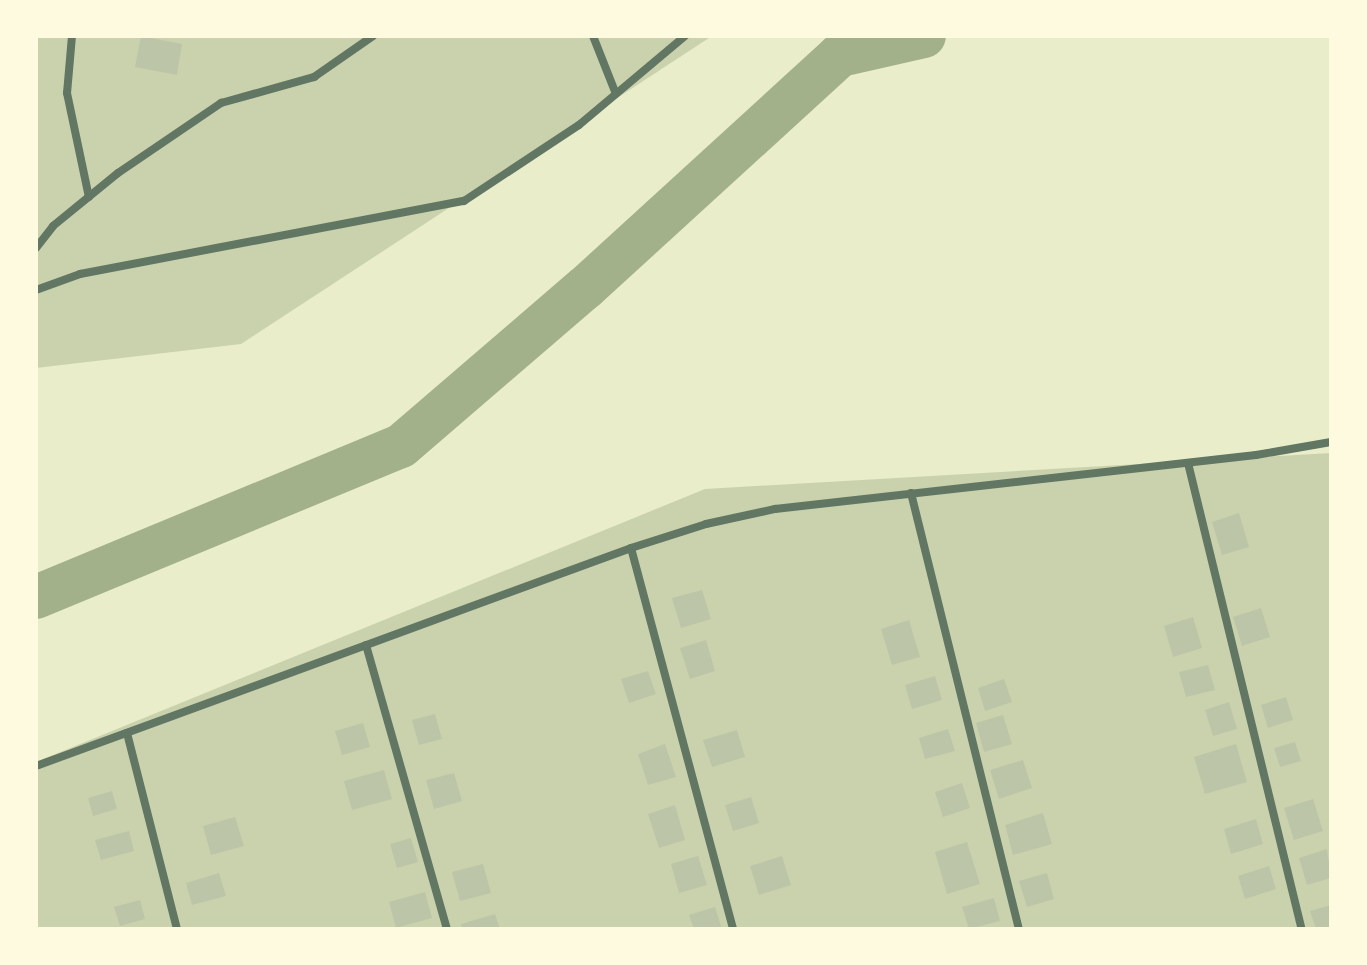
<!DOCTYPE html>
<style>
body{margin:0}
#map{position:relative;width:1367px;height:965px;overflow:hidden;background:#e9edc9;font-family:"IBM Plex Serif",serif}
div>[style]{position:absolute}
[style*='--x']{left:calc(var(--x)*1px);top:calc(var(--y)*1px);width:calc(var(--w)*1px);rotate:calc(var(--a)*1deg)}
.green>*{inset:0;background:#cad2ad}
.river>*{height:44px;margin:-22px;padding:0 22px;transform-origin:22px;border-radius:22px;background:#a3b18a}
.building>*{inset:0;background:#bcc5a7}
.minor>*{height:8px;margin:-4px;padding:0 4px;transform-origin:4px;border-radius:4px;background:#617663}
span{translate:-50% -50%;white-space:nowrap;text-align:center;line-height:1.15;-webkit-text-stroke:8px #fefae0;paint-order:stroke}
.frame{position:absolute;inset:0;border:38px solid #fefae0;pointer-events:none}
</style>
<div id="map">
<div class="green">
<i style="clip-path:polygon(36px 36px,712px 36px,241px 344px,36px 368px)"></i>
<i style="clip-path:polygon(1331px 453px,1331px 929px,36px 929px,36px 762px,705px 489px)"></i>
</div>
<div class="river">
<i style="--x:36;--y:597;--w:395;--a:-22.5"></i>
<i style="--x:401;--y:446;--w:243;--a:-40.7"></i>
<i style="--x:585;--y:288;--w:345;--a:-42.4"></i>
<i style="--x:840;--y:55;--w:86;--a:-12.7"></i>
</div>
<div class="building">
<i style="clip-path:polygon(141px 36px,182px 44px,177px 75px,135px 67px)"></i>
<i style="clip-path:polygon(1239px 513px,1249px 547px,1222px 555px,1212px 522px)"></i>
<i style="clip-path:polygon(702px 590px,711px 619px,681px 628px,672px 598px)"></i>
<i style="clip-path:polygon(1261px 608px,1270px 637px,1242px 646px,1233px 617px)"></i>
<i style="clip-path:polygon(1193px 617px,1202px 648px,1173px 657px,1164px 626px)"></i>
<i style="clip-path:polygon(909px 620px,920px 657px,892px 665px,881px 629px)"></i>
<i style="clip-path:polygon(706px 640px,715px 671px,690px 679px,680px 648px)"></i>
<i style="clip-path:polygon(1208px 665px,1215px 690px,1186px 697px,1179px 672px)"></i>
<i style="clip-path:polygon(648px 671px,656px 694px,629px 703px,621px 679px)"></i>
<i style="clip-path:polygon(935px 676px,942px 700px,912px 709px,905px 685px)"></i>
<i style="clip-path:polygon(1004px 679px,1012px 702px,985px 711px,978px 688px)"></i>
<i style="clip-path:polygon(1286px 697px,1293px 720px,1268px 728px,1261px 705px)"></i>
<i style="clip-path:polygon(1229px 702px,1237px 729px,1213px 736px,1205px 710px)"></i>
<i style="clip-path:polygon(435px 714px,442px 739px,419px 745px,412px 720px)"></i>
<i style="clip-path:polygon(1003px 715px,1012px 744px,984px 752px,976px 723px)"></i>
<i style="clip-path:polygon(363px 723px,370px 747px,342px 755px,335px 731px)"></i>
<i style="clip-path:polygon(948px 729px,955px 751px,925px 759px,919px 738px)"></i>
<i style="clip-path:polygon(737px 730px,745px 757px,712px 767px,703px 740px)"></i>
<i style="clip-path:polygon(1295px 742px,1301px 761px,1280px 767px,1274px 748px)"></i>
<i style="clip-path:polygon(665px 744px,676px 777px,648px 785px,638px 754px)"></i>
<i style="clip-path:polygon(1236px 744px,1247px 782px,1205px 794px,1194px 757px)"></i>
<i style="clip-path:polygon(1023px 760px,1032px 788px,999px 799px,990px 770px)"></i>
<i style="clip-path:polygon(384px 770px,392px 799px,352px 810px,344px 781px)"></i>
<i style="clip-path:polygon(454px 773px,462px 801px,434px 809px,426px 780px)"></i>
<i style="clip-path:polygon(962px 783px,970px 808px,943px 817px,935px 792px)"></i>
<i style="clip-path:polygon(112px 791px,117px 809px,93px 816px,88px 798px)"></i>
<i style="clip-path:polygon(751px 797px,759px 823px,733px 831px,725px 805px)"></i>
<i style="clip-path:polygon(1313px 799px,1323px 831px,1294px 840px,1284px 808px)"></i>
<i style="clip-path:polygon(675px 805px,685px 840px,659px 848px,648px 814px)"></i>
<i style="clip-path:polygon(1043px 813px,1052px 844px,1013px 855px,1005px 825px)"></i>
<i style="clip-path:polygon(235px 817px,244px 846px,211px 855px,203px 826px)"></i>
<i style="clip-path:polygon(1256px 819px,1263px 844px,1231px 854px,1224px 829px)"></i>
<i style="clip-path:polygon(129px 831px,134px 851px,101px 860px,95px 840px)"></i>
<i style="clip-path:polygon(411px 838px,418px 862px,397px 868px,390px 844px)"></i>
<i style="clip-path:polygon(967px 842px,980px 884px,947px 894px,935px 852px)"></i>
<i style="clip-path:polygon(1327px 849px,1331px 878px,1307px 885px,1299px 858px)"></i>
<i style="clip-path:polygon(698px 856px,707px 885px,679px 893px,671px 864px)"></i>
<i style="clip-path:polygon(782px 856px,791px 885px,759px 895px,750px 866px)"></i>
<i style="clip-path:polygon(483px 864px,491px 893px,460px 901px,452px 872px)"></i>
<i style="clip-path:polygon(1269px 866px,1276px 889px,1245px 899px,1238px 876px)"></i>
<i style="clip-path:polygon(219px 873px,226px 896px,192px 905px,186px 883px)"></i>
<i style="clip-path:polygon(1047px 873px,1054px 899px,1027px 907px,1019px 881px)"></i>
<i style="clip-path:polygon(425px 892px,432px 918px,396px 928px,389px 902px)"></i>
<i style="clip-path:polygon(994px 898px,1000px 921px,969px 929px,962px 907px)"></i>
<i style="clip-path:polygon(140px 900px,145px 919px,120px 926px,114px 907px)"></i>
<i style="clip-path:polygon(1331px 905px,1331px 929px,1316px 929px,1310px 911px)"></i>
<i style="clip-path:polygon(715px 907px,722px 929px,694px 929px,689px 915px)"></i>
<i style="clip-path:polygon(495px 914px,500px 929px,462px 929px,461px 924px)"></i>
</div>
<div class="minor">
<i style="--x:72;--y:36;--w:57;--a:95"></i>
<i style="--x:67;--y:93;--w:106;--a:78.1"></i>
<i style="--x:593;--y:36;--w:62;--a:68.4"></i>
<i style="--x:36;--y:248;--w:28;--a:-52"></i>
<i style="--x:53;--y:226;--w:84;--a:-39.2"></i>
<i style="--x:118;--y:173;--w:125;--a:-34.2"></i>
<i style="--x:221;--y:103;--w:97;--a:-15.6"></i>
<i style="--x:314;--y:77;--w:72;--a:-34.8"></i>
<i style="--x:36;--y:290;--w:47;--a:-20"></i>
<i style="--x:80;--y:274;--w:391;--a:-10.8"></i>
<i style="--x:464;--y:201;--w:138;--a:-33.5"></i>
<i style="--x:579;--y:125;--w:138;--a:-40"></i>
<i style="--x:1188;--y:463;--w:480;--a:76.3"></i>
<i style="--x:911;--y:493;--w:449;--a:76.1"></i>
<i style="--x:631;--y:548;--w:394;--a:75"></i>
<i style="--x:366;--y:645;--w:295;--a:74.1"></i>
<i style="--x:127;--y:733;--w:202;--a:75.7"></i>
<i style="--x:36;--y:766;--w:634;--a:-20.12"></i>
<i style="--x:631;--y:548;--w:79;--a:-17.7"></i>
<i style="--x:706;--y:524;--w:71;--a:-12.3"></i>
<i style="--x:775;--y:509;--w:484;--a:-6.4"></i>
<i style="--x:1256;--y:455;--w:76;--a:-9.8"></i>
</div>
<div class="frame"></div>
</div>
